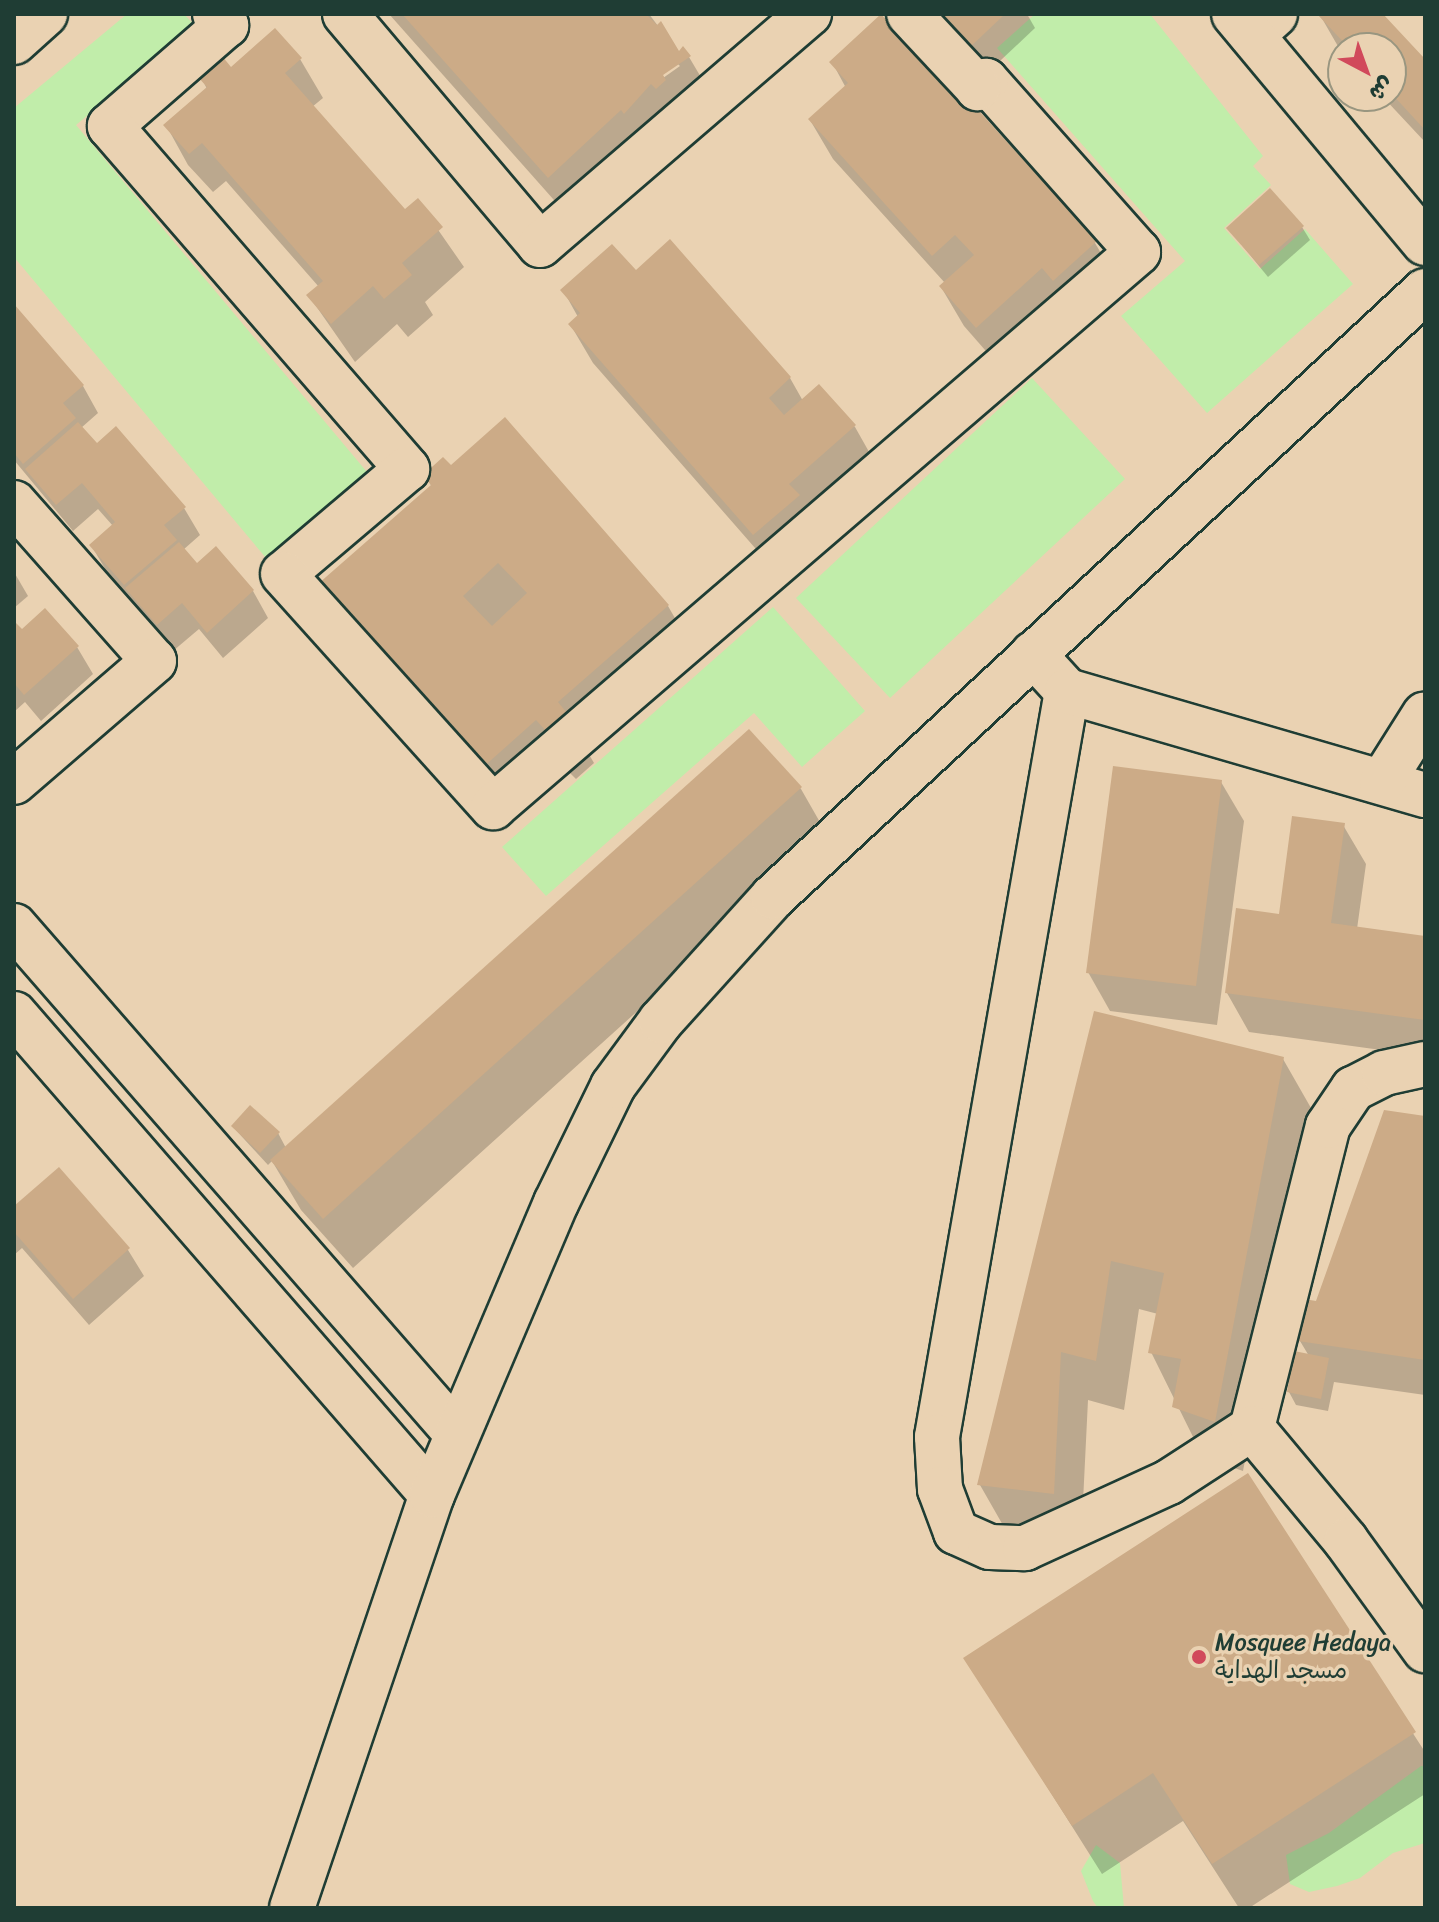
<!DOCTYPE html>
<meta charset="utf-8">
<style>
body{margin:0}
#map{position:relative;width:1439px;height:1922px;overflow:hidden;background:#ead2b2;font-family:Sriracha,"Playpen Sans Arabic",sans-serif}
div>[style]{position:absolute}
[style*='--x']{left:calc(var(--x)*1px);top:calc(var(--y)*1px);width:calc(var(--w)*1px);rotate:calc(var(--a)*1deg)}
.green>*{inset:0;background:#c1edaa}
.shadow>*{inset:0;background:#0003}
.building>*{inset:0;background:#ccab87}
.roads{filter:drop-shadow(2px 0 #1f3d34) drop-shadow(-2px 0 #1f3d34) drop-shadow(0 2px #1f3d34) drop-shadow(0 -2px #1f3d34)}
.street>*{height:44px;margin:-22px;padding:0 22px;transform-origin:22px;border-radius:22px;background:#ead2b2}
.secondary>*{height:44px;margin:-22px;padding:0 22px;transform-origin:22px;border-radius:22px;background:#ead2b2}
.dots>*{width:22px;height:22px;translate:-50% -50%;box-sizing:border-box;border:4px solid #ead2b2;border-radius:50%}
span{translate:-50% -50%;white-space:nowrap;text-align:center;line-height:1.15;-webkit-text-stroke:7px #ead2b2;paint-order:stroke}
.poi-label{font-size:24px;color:#1f3d34}
.left{translate:0 -50%;text-align:left}
.frame{position:absolute;inset:0;border:16px solid #1f3d34;pointer-events:none}
.north{position:absolute;left:1327px;top:32px;width:80px;height:80px;box-sizing:border-box;background:#ead2b2;border:2px solid #999680;border-radius:50%;rotate:139deg;font-size:22px;font-weight:700;line-height:32px;text-align:center;color:#1f3d34}
.north::after{content:'';display:block;margin:auto;width:28px;height:36px;background:#d1495b;clip-path:polygon(50% 0,100% 100%,50% 72%,0 100%)}
</style>
<div id="map">
<div class="green">
<i style="clip-path:polygon(127px 14px,184px 14px,195px 26px,76px 125px,367px 472px,266px 558px,14px 257px,14px 108px)"></i>
<i style="clip-path:polygon(1035px 14px,1150px 14px,1263px 156px,1253px 166px,1271px 185px,1224px 228px,1260px 269px,1305px 229px,1353px 284px,1207px 413px,1121px 316px,1185px 261px,997px 48px)"></i>
<i style="clip-path:polygon(1032px 378px,1125px 479px,890px 698px,796px 598px)"></i>
<i style="clip-path:polygon(773px 607px,865px 711px,802px 767px,754px 713px,546px 896px,502px 847px)"></i>
<i style="clip-path:polygon(1421px 1766px,1425px 1766px,1425px 1843px,1393px 1853px,1360px 1878px,1337px 1886px,1309px 1892px,1290px 1884px,1286px 1855px,1329px 1833px)"></i>
<i style="clip-path:polygon(1096px 1845px,1120px 1863px,1124px 1908px,1098px 1908px,1093px 1901px,1081px 1871px)"></i>
</div>
<div class="shadow">
<i style="clip-path:polygon(evenodd,389px 14px,649px 14px,679px 54px,689px 57px,718px 106px,577px 226px,389px 14px,677px 63px,680px 66px,656px 83px,654px 80px,677px 63px)"></i>
<i style="clip-path:polygon(927px 14px,1027px 14px,1035px 28px,984px 76px)"></i>
<i style="clip-path:polygon(1380px 14px,1425px 62px,1425px 142px,1382px 96px,1391px 96px,1391px 48px,1343px 48px,1343px 55px,1320px 15px)"></i>
<i style="clip-path:polygon(300px 59px,323px 98px,312px 107px,405px 212px,418px 201px,464px 267px,425px 302px,433px 315px,408px 337px,397px 324px,355px 362px,309px 296px,319px 287px,226px 181px,213px 192px,188px 165px,166px 125px,207px 89px,201px 77px)"></i>
<i style="clip-path:polygon(832px 62px,1095px 243px,1118px 282px,999px 366px,964px 326px,941px 287px,945px 283px,833px 159px,810px 120px,846px 88px)"></i>
<i style="clip-path:polygon(1302px 227px,1310px 240px,1268px 277px,1228px 228px)"></i>
<i style="clip-path:polygon(670px 242px,790px 378px,803px 401px,819px 387px,855px 427px,877px 466px,777px 573px,593px 363px,570px 324px,578px 317px,563px 290px,636px 273px)"></i>
<i style="clip-path:polygon(14px 308px,83px 386px,98px 413px,81px 428px,96px 446px,184px 508px,200px 535px,183px 550px,197px 565px,253px 591px,268px 618px,223px 658px,199px 629px,173px 651px,107px 572px,91px 545px,113px 526px,98px 509px,73px 531px,14px 460px)"></i>
<i style="clip-path:polygon(425px 475px,668px 606px,696px 655px,587px 751px,594px 763px,576px 779px,565px 768px,510px 817px,350px 634px,432px 487px)"></i>
<i style="clip-path:polygon(14px 572px,28px 596px,14px 608px)"></i>
<i style="clip-path:polygon(14px 624px,22px 632px,77px 647px,93px 674px,41px 721px,25px 702px,14px 712px)"></i>
<i style="clip-path:polygon(749px 732px,801px 789px,829px 838px,353px 1268px,301px 1210px,272px 1161px,268px 1165px,233px 1127px,278px 1133px,286px 1148px)"></i>
<i style="clip-path:polygon(1221px 782px,1244px 821px,1217px 1025px,1110px 1011px,1088px 972px)"></i>
<i style="clip-path:polygon(1343px 825px,1366px 864px,1357px 929px,1425px 938px,1425px 1056px,1249px 1032px,1227px 993px)"></i>
<i style="clip-path:polygon(1095px 1013px,1283px 1059px,1311px 1108px,1243px 1471px,1203px 1457px,1151px 1352px,1158px 1314px,1139px 1309px,1124px 1410px,1088px 1400px,1081px 1543px,1008px 1534px,980px 1485px)"></i>
<i style="clip-path:polygon(1425px 1118px,1425px 1395px,1334px 1382px,1328px 1411px,1296px 1405px,1289px 1392px,1309px 1356px,1300px 1341px)"></i>
<i style="clip-path:polygon(14px 1209px,128px 1250px,144px 1276px,89px 1325px,22px 1248px,14px 1255px)"></i>
<i style="clip-path:polygon(1247px 1476px,1425px 1752px,1425px 1794px,1249px 1908px,1239px 1908px,1183px 1821px,1102px 1874px,966px 1658px)"></i>
</div>
<div class="building">
<i style="clip-path:polygon(402px 14px,646px 14px,657px 25px,661px 21px,679px 51px,683px 46px,691px 56px,663px 75px,666px 80px,656px 89px,651px 84px,624px 114px,621px 110px,548px 178px)"></i>
<i style="clip-path:polygon(881px 14px,905px 41px,911px 36px,1097px 241px,1053px 281px,1042px 268px,976px 328px,939px 286px,974px 255px,955px 235px,932px 256px,808px 119px,848px 83px,829px 62px)"></i>
<i style="clip-path:polygon(934px 14px,1005px 14px,967px 50px)"></i>
<i style="clip-path:polygon(1317px 14px,1383px 14px,1425px 59px,1425px 130px,1391px 93px,1391px 48px,1349px 48px)"></i>
<i style="clip-path:polygon(275px 28px,302px 58px,285px 73px,405px 209px,418px 198px,443px 227px,402px 263px,412px 275px,384px 299px,373px 286px,331px 324px,306px 295px,323px 281px,202px 143px,189px 154px,163px 125px,207px 87px,198px 77px,222px 56px,231px 67px)"></i>
<i style="clip-path:polygon(1270px 188px,1304px 226px,1259px 265px,1226px 228px)"></i>
<i style="clip-path:polygon(670px 239px,791px 377px,769px 398px,784px 415px,819px 384px,856px 425px,789px 484px,800px 495px,753px 535px,568px 324px,580px 313px,560px 290px,612px 244px,636px 270px)"></i>
<i style="clip-path:polygon(14px 304px,84px 385px,63px 403px,76px 418px,23px 464px,14px 453px)"></i>
<i style="clip-path:polygon(evenodd,505px 417px,669px 605px,558px 702px,567px 713px,546px 731px,536px 720px,481px 769px,318px 584px,431px 485px,423px 475px,443px 457px,451px 465px,505px 417px,498px 563px,527px 593px,492px 626px,463px 596px,498px 563px)"></i>
<i style="clip-path:polygon(78px 422px,97px 443px,116px 426px,186px 507px,164px 525px,177px 540px,124px 585px,89px 545px,115px 522px,82px 483px,56px 505px,25px 469px)"></i>
<i style="clip-path:polygon(179px 542px,197px 563px,216px 546px,254px 590px,207px 633px,182px 603px,157px 625px,125px 588px)"></i>
<i style="clip-path:polygon(45px 608px,79px 646px,24px 695px,14px 683px,14px 621px,22px 629px)"></i>
<i style="clip-path:polygon(749px 729px,802px 787px,323px 1219px,270px 1160px)"></i>
<i style="clip-path:polygon(1113px 766px,1222px 780px,1196px 986px,1086px 973px)"></i>
<i style="clip-path:polygon(1292px 816px,1345px 823px,1331px 923px,1425px 936px,1425px 1020px,1225px 993px,1236px 908px,1279px 914px)"></i>
<i style="clip-path:polygon(1094px 1011px,1284px 1057px,1215px 1422px,1172px 1407px,1181px 1359px,1148px 1353px,1164px 1273px,1111px 1261px,1096px 1361px,1061px 1352px,1054px 1494px,977px 1485px)"></i>
<i style="clip-path:polygon(250px 1105px,280px 1132px,260px 1153px,231px 1126px)"></i>
<i style="clip-path:polygon(1384px 1110px,1425px 1116px,1425px 1360px,1298px 1341px,1304px 1299px,1316px 1301px)"></i>
<i style="clip-path:polygon(59px 1167px,130px 1248px,73px 1299px,14px 1232px,14px 1206px)"></i>
<i style="clip-path:polygon(1294px 1351px,1329px 1358px,1321px 1399px,1287px 1392px)"></i>
<i style="clip-path:polygon(1248px 1473px,1416px 1732px,1212px 1864px,1153px 1773px,1072px 1826px,963px 1658px)"></i>
</div>
<div class="roads">
<div class="street">
<i style="--x:215;--y:14;--w:16;--a:45"></i>
<i style="--x:226;--y:25;--w:154;--a:139"></i>
<i style="--x:110;--y:126;--w:454;--a:49.1"></i>
<i style="--x:407;--y:469;--w:162;--a:139.7"></i>
<i style="--x:283;--y:574;--w:314;--a:48"></i>
<i style="--x:493;--y:807;--w:851;--a:-40.71"></i>
<i style="--x:1138;--y:252;--w:229;--a:-131.6"></i>
<i style="--x:986;--y:81;--w:11;--a:139"></i>
<i style="--x:978;--y:88;--w:101;--a:-133"></i>
<i style="--x:345;--y:14;--w:302;--a:49.8"></i>
<i style="--x:540;--y:245;--w:355;--a:-40.7"></i>
<i style="--x:1252;--y:35;--w:31;--a:-42"></i>
<i style="--x:14;--y:42;--w:42;--a:-42.1"></i>
<i style="--x:14;--y:503;--w:211;--a:48.5"></i>
<i style="--x:154;--y:661;--w:185;--a:139.2"></i>
<i style="--x:1033;--y:654;--w:50;--a:47.4"></i>
<i style="--x:1067;--y:691;--w:757;--a:99.89"></i>
<i style="--x:937;--y:1437;--w:52;--a:86.7"></i>
<i style="--x:940;--y:1489;--w:46;--a:69.6"></i>
<i style="--x:956;--y:1532;--w:37;--a:24"></i>
<i style="--x:990;--y:1547;--w:35;--a:2"></i>
<i style="--x:1025;--y:1548;--w:158;--a:-24.6"></i>
<i style="--x:1169;--y:1482;--w:99;--a:-33"></i>
<i style="--x:1252;--y:1428;--w:311;--a:-75.9"></i>
<i style="--x:1328;--y:1126;--w:45;--a:-56"></i>
<i style="--x:1353;--y:1089;--w:35;--a:-27"></i>
<i style="--x:1384;--y:1073;--w:42;--a:-12.4"></i>
<i style="--x:1067;--y:691;--w:373;--a:16.2"></i>
<i style="--x:1382;--y:782;--w:80;--a:-57.7"></i>
<i style="--x:14;--y:926;--w:674;--a:48.91"></i>
<i style="--x:14;--y:1014;--w:637;--a:49.01"></i>
<i style="--x:1252;--y:1428;--w:147;--a:50.2"></i>
<i style="--x:1346;--y:1541;--w:135;--a:54.1"></i>
<i style="--x:292;--y:1908;--w:436;--a:-71.3"></i>
<i style="--x:432;--y:1495;--w:317;--a:-67"></i>
<i style="--x:556;--y:1203;--w:130;--a:-64"></i>
<i style="--x:613;--y:1086;--w:81;--a:-53.6"></i>
<i style="--x:661;--y:1021;--w:167;--a:-47.9"></i>
<i style="--x:773;--y:897;--w:890;--a:-42.91"></i>
</div>
<div class="secondary">
<i style="--x:1234;--y:14;--w:298;--a:50.2"></i>
</div>
</div>
<div class="dots">
<i style="left:1199px;top:1657px;background:#d1495b"></i>
</div>
<div class="poi-label">
<span class="left" style="left:1215px;top:1657px">Mosquee Hedaya<br>مسجد الهداية</span>
</div>
<div class="frame"></div>
<div class="north">ش</div>
</div>
